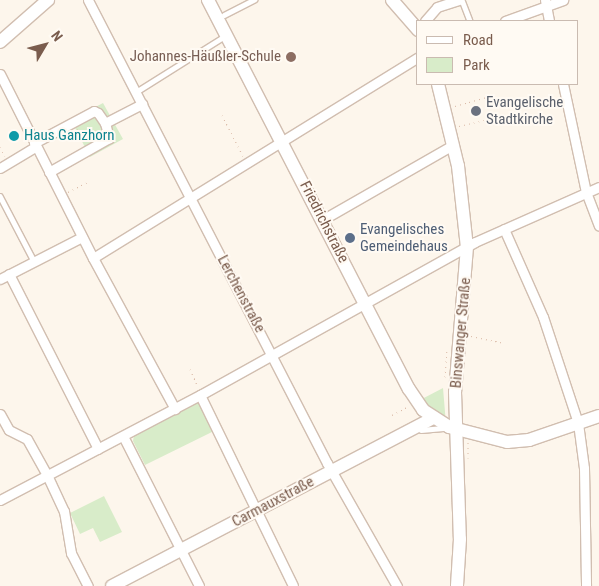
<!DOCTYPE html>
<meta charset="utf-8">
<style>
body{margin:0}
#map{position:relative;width:599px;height:586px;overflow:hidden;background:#fdf6ec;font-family:"Roboto Condensed",sans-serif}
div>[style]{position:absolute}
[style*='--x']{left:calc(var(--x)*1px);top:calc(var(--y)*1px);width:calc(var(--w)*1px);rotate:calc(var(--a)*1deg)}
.green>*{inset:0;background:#d8ecc9}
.path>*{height:1px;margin-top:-0.5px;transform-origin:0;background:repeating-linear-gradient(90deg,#d9b8a5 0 1px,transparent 0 5px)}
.roads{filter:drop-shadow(1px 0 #d1beb0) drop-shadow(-1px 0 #d1beb0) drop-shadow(0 1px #d1beb0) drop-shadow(0 -1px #d1beb0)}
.lane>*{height:4.5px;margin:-2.25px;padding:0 2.25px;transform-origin:2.25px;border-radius:2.25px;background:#fff}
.street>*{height:9px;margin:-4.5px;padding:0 4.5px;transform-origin:4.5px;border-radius:4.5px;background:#fff}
.secondary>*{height:12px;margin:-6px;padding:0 6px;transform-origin:6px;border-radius:6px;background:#fff}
.dots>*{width:14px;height:14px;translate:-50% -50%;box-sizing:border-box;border:2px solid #fffaf3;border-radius:50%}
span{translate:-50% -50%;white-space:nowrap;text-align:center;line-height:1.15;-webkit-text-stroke:4px #fffaf3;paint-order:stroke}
.education-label{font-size:15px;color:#785e54}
.right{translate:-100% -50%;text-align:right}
.worship-label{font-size:15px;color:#5b616d}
.left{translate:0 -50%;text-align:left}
.culture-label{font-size:15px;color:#0d838f}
.street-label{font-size:15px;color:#7a5c4d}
.service-label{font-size:15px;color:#4e5e75}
.legend{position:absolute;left:416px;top:20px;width:162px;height:65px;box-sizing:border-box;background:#fffaf3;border:1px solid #cabbb1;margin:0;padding:6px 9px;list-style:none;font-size:15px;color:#7a5c4d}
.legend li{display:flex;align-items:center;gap:10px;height:25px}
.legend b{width:25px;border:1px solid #cabbb1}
.north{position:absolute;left:20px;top:20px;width:50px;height:50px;-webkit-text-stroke:4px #fffaf3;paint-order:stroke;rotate:53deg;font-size:14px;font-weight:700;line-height:20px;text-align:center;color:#7a5c4d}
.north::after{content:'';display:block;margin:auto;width:18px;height:22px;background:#7a5c4d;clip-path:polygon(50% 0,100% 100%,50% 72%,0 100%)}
</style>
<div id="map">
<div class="green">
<i style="clip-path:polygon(103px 103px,123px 139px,90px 157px,71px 120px)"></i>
<i style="clip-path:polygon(443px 388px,446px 424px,420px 400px)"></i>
<i style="clip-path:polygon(199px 401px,214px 431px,145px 465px,133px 441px,134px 435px)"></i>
<i style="clip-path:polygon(104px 496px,122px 532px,100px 542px,93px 528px,80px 534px,70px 513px)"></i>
</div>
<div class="path">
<i style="--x:455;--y:106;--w:33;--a:-16"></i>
<i style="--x:222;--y:115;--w:46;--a:62.9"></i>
<i style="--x:459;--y:126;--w:35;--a:-13"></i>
<i style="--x:77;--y:129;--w:14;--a:60"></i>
<i style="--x:0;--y:147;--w:10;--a:61"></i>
<i style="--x:68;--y:192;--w:22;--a:-27"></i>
<i style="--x:471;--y:336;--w:34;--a:12"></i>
<i style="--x:190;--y:369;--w:20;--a:66"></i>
<i style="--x:445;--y:377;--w:26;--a:-86"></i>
<i style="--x:392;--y:415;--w:17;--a:-28"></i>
<i style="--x:468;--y:442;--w:16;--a:90"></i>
</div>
<div class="roads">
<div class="lane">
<i style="--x:462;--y:0;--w:22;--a:69"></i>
<i style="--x:224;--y:15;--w:34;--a:-27"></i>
<i style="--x:136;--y:92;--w:105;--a:-32.2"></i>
<i style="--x:0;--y:196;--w:73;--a:62.4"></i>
<i style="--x:421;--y:430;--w:22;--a:-5"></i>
</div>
<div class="street">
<i style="--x:88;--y:0;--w:521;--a:62.7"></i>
<i style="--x:327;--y:463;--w:142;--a:60.4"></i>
<i style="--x:545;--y:0;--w:21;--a:79"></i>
<i style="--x:425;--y:21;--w:18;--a:-49"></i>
<i style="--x:437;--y:7;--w:23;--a:-18"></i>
<i style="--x:505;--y:21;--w:62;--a:-19.9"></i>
<i style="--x:0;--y:74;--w:206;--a:63.2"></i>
<i style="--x:93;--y:258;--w:172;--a:61.5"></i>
<i style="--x:563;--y:84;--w:110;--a:78"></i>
<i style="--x:586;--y:192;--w:36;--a:69"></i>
<i style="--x:105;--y:123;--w:42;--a:-27.2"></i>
<i style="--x:34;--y:143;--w:68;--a:-28.1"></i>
<i style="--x:94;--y:111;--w:4;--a:27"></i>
<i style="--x:98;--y:113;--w:12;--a:55"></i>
<i style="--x:105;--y:123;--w:16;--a:75"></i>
<i style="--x:109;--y:138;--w:69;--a:150.5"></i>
<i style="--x:0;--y:168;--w:41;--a:-31"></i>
<i style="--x:322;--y:220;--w:151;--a:-29.8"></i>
<i style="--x:504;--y:229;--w:96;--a:66.1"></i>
<i style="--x:543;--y:317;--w:112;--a:71.7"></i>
<i style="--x:578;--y:423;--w:45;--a:82.4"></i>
<i style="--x:584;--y:468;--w:118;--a:89"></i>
<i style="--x:93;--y:258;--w:382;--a:-31.7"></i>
<i style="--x:9;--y:274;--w:196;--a:63"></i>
<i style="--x:0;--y:279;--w:92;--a:-27.1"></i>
<i style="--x:200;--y:395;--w:212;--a:64"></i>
<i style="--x:0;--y:414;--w:18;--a:61"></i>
<i style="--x:9;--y:430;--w:20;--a:27"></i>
<i style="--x:27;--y:439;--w:41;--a:60.9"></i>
<i style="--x:47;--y:475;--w:40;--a:65"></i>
<i style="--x:64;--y:511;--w:43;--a:80.5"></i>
<i style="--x:71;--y:553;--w:37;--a:63"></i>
<i style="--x:123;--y:436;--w:168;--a:63.1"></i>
<i style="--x:0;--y:500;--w:228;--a:-27.7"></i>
<i style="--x:202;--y:394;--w:312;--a:-29.1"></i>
<i style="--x:475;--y:242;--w:136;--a:-23.9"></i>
</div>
<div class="secondary">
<i style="--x:208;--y:0;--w:438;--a:62.7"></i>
<i style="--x:409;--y:389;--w:25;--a:56"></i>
<i style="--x:423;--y:410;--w:31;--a:33"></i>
<i style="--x:449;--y:427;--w:60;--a:14.5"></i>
<i style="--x:507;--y:442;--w:22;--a:-5"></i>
<i style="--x:529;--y:440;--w:74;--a:-18.9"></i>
<i style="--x:392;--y:0;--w:40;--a:49"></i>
<i style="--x:0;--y:42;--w:64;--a:-41.2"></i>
<i style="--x:438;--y:84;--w:84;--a:76.3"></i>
<i style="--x:458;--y:166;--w:81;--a:83.7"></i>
<i style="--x:467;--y:247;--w:145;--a:94.7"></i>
<i style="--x:455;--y:392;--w:147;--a:88.1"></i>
<i style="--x:460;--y:539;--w:47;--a:93.7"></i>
<i style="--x:112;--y:586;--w:363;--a:-27.6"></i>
</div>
</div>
<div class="dots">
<i style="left:291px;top:57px;background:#8d6e63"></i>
<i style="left:476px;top:111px;background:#6b7280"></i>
<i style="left:14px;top:136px;background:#0f9aa8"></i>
<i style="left:350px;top:238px;background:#5c6f8a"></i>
</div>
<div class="education-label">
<span class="right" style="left:281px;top:57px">Johannes-Häußler-Schule</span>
</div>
<div class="worship-label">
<span class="left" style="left:486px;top:111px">Evangelische<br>Stadtkirche</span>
</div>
<div class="culture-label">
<span class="left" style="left:24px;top:136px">Haus Ganzhorn</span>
</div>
<div class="street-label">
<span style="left:324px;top:222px;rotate:63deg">Friedrichstraße</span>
<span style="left:241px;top:294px;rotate:62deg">Lerchenstraße</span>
<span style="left:461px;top:333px;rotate:-85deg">Binswanger Straße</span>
<span style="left:273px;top:502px;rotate:-28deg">Carmauxstraße</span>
</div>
<div class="service-label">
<span class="left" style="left:360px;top:238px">Evangelisches<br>Gemeindehaus</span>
</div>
<ul class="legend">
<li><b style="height:6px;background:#fff"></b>Road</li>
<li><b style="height:14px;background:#d8ecc9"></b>Park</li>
</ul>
<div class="north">N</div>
</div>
